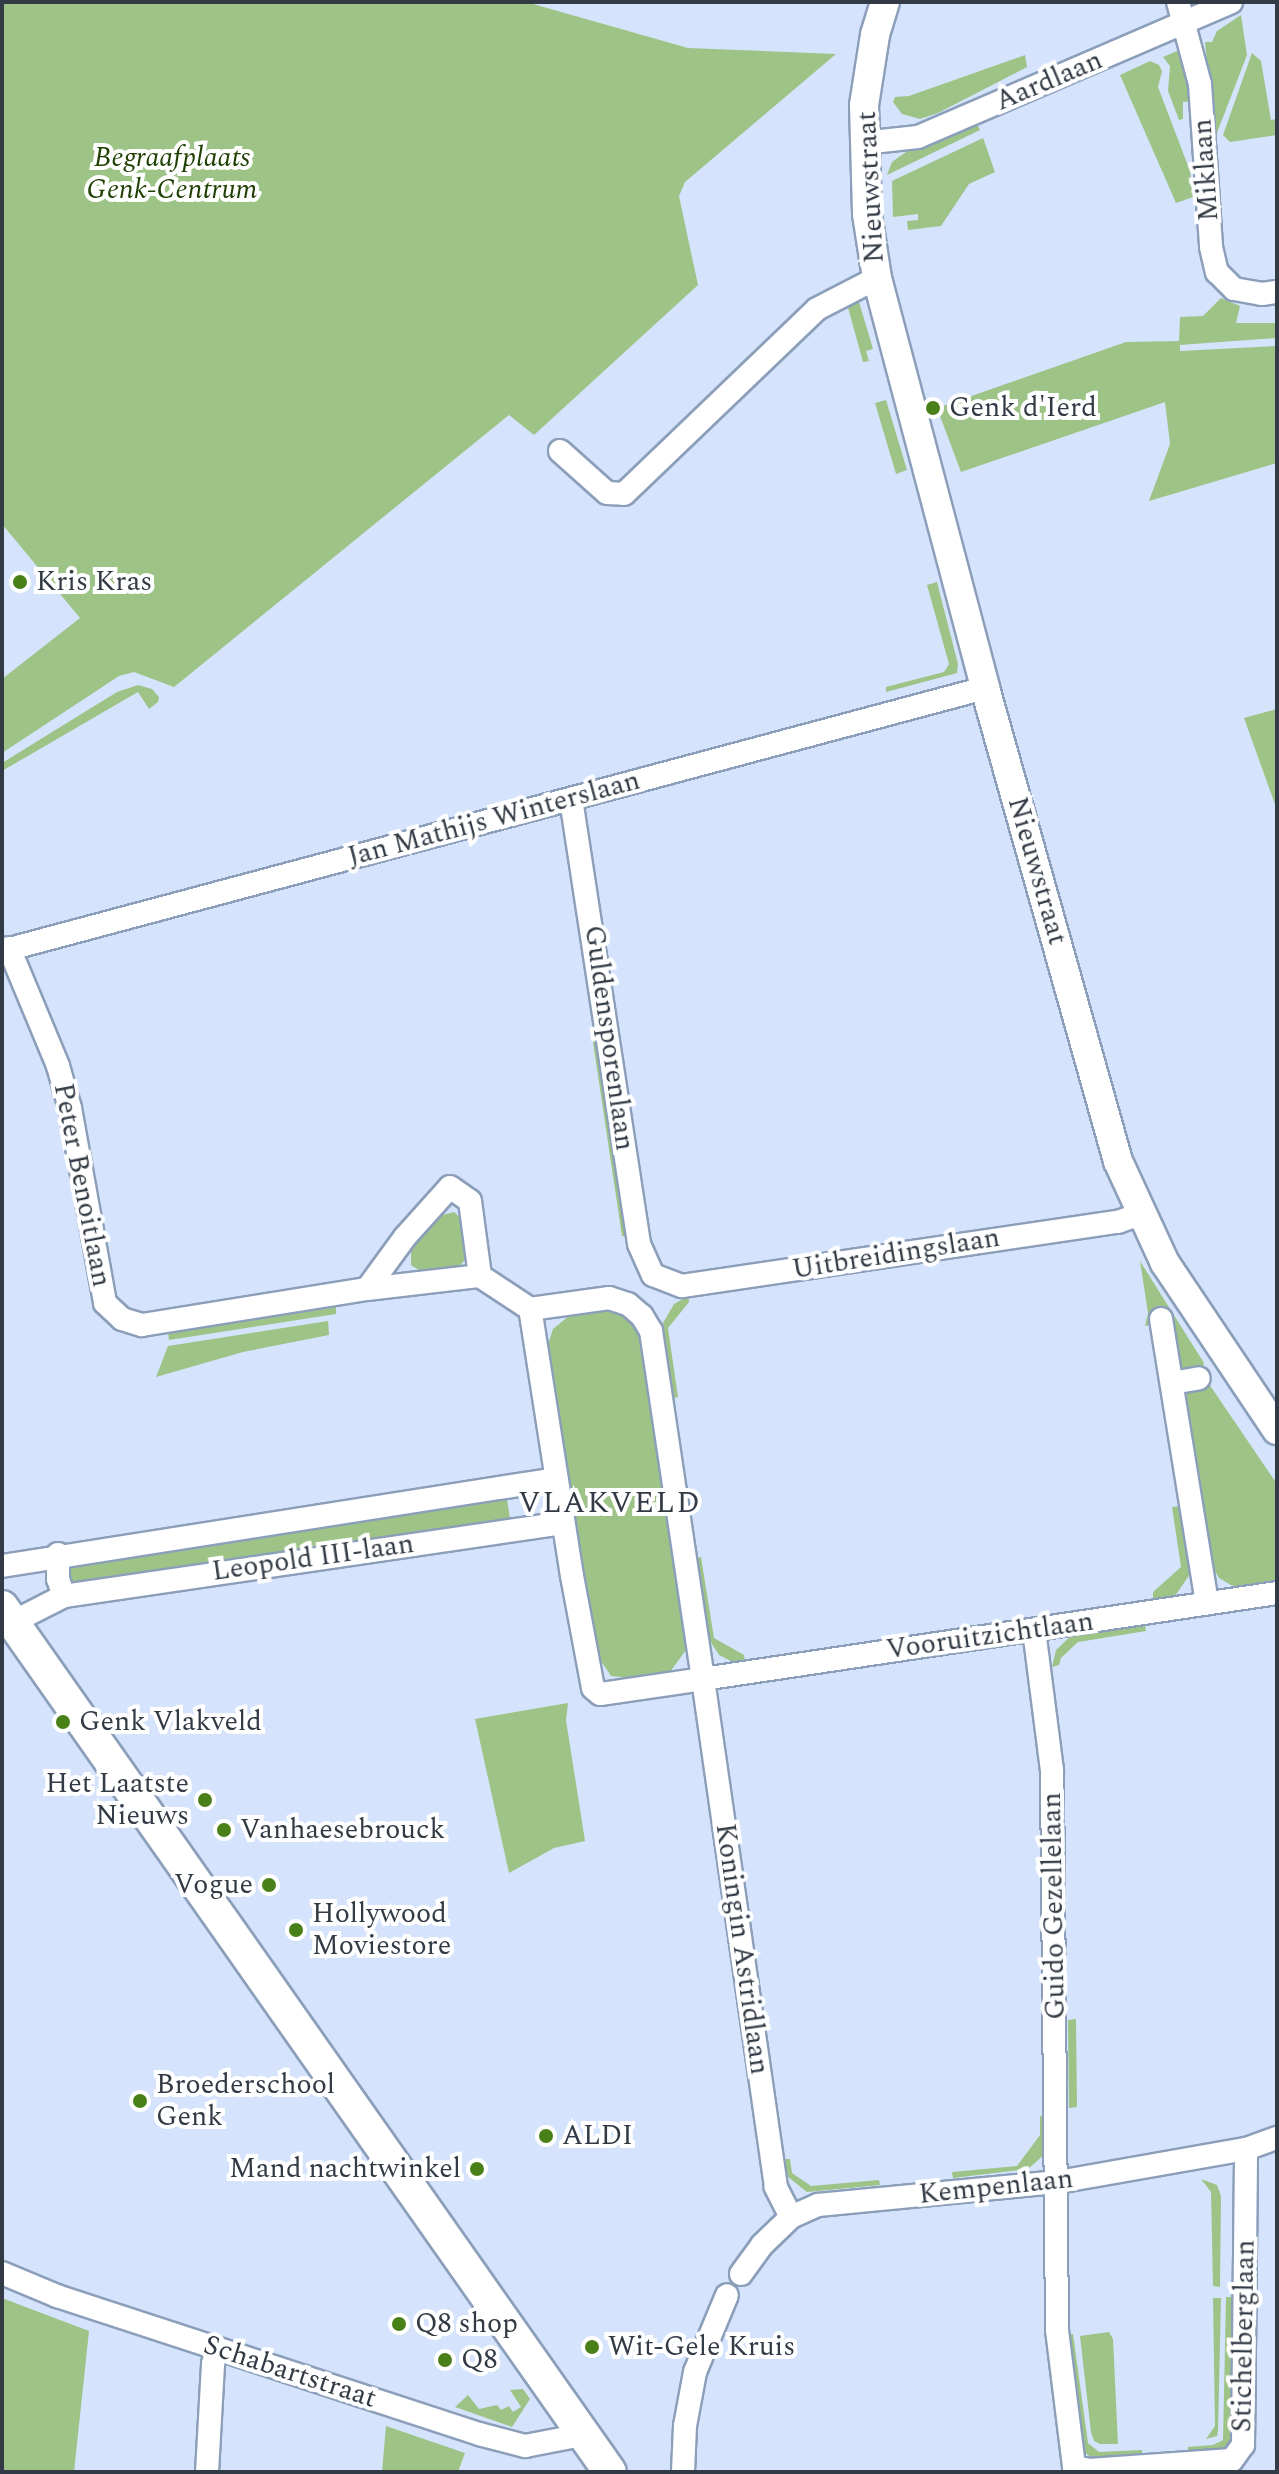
<!DOCTYPE html>
<style>
body{margin:0}
#map{position:relative;width:1279px;height:2474px;overflow:hidden;background:#d5e4fc;font-family:Spectral,serif}
div>[style]{position:absolute}
[style*='--x']{left:calc(var(--x)*1px);top:calc(var(--y)*1px);width:calc(var(--w)*1px);rotate:calc(var(--a)*1deg)}
.green>*{inset:0;background:#9dc386}
.roads{filter:drop-shadow(2px 0 #8c9fba) drop-shadow(-2px 0 #8c9fba) drop-shadow(0 2px #8c9fba) drop-shadow(0 -2px #8c9fba)}
.minor>*{height:22px;margin:-11px;padding:0 11px;transform-origin:11px;border-radius:11px;background:#fff}
.tertiary>*{height:28px;margin:-14px;padding:0 14px;transform-origin:14px;border-radius:14px;background:#fff}
.secondary>*{height:32px;margin:-16px;padding:0 16px;transform-origin:16px;border-radius:16px;background:#fff}
.dots>*{width:22px;height:22px;translate:-50% -50%;box-sizing:border-box;border:4px solid #fff;border-radius:50%}
span{translate:-50% -50%;white-space:nowrap;text-align:center;line-height:1.15;-webkit-text-stroke:8px #fff;paint-order:stroke}
.street-label{font-size:28px;color:#323a45}
.park-label{font-size:28px;color:#204003;font-style:italic}
.poi-label{font-size:28px;color:#323a45}
.left{translate:0 -50%;text-align:left}
.right{translate:-100% -50%;text-align:right}
.neighbourhood-label{font-size:30px;color:#323a45;letter-spacing:2px}
.frame{position:absolute;inset:0;border:4px solid #323a45;pointer-events:none}
</style>
<div id="map">
<div class="green">
<i style="clip-path:polygon(2px 2px,526px 2px,688px 48px,836px 54px,685px 182px,679px 196px,698px 285px,534px 435px,509px 415px,174px 687px,134px 672px,119px 676px,2px 753px,2px 679px,80px 618px,2px 524px)"></i>
<i style="clip-path:polygon(1241px 15px,1247px 55px,1215px 138px,1205px 42px,1212px 42px,1217px 31px)"></i>
<i style="clip-path:polygon(1177px 51px,1183px 57px,1194px 101px,1183px 102px,1183px 119px,1179px 120px,1168px 91px,1170px 66px,1163px 57px)"></i>
<i style="clip-path:polygon(1252px 53px,1261px 61px,1271px 120px,1277px 119px,1277px 135px,1230px 142px,1223px 135px)"></i>
<i style="clip-path:polygon(1025px 55px,1027px 67px,938px 113px,920px 119px,902px 114px,893px 102px,895px 97px,909px 96px)"></i>
<i style="clip-path:polygon(1150px 61px,1159px 65px,1162px 71px,1158px 87px,1190px 171px,1193px 197px,1176px 203px,1120px 75px)"></i>
<i style="clip-path:polygon(977px 124px,980px 130px,887px 175px,892px 162px,913px 147px,935px 143px)"></i>
<i style="clip-path:polygon(983px 138px,995px 172px,969px 184px,941px 226px,908px 230px,907px 221px,918px 220px,918px 214px,893px 217px,892px 181px)"></i>
<i style="clip-path:polygon(1221px 298px,1240px 306px,1236px 323px,1277px 323px,1277px 338px,1180px 345px,1180px 351px,1277px 346px,1277px 463px,1149px 501px,1170px 444px,1165px 402px,961px 472px,937px 408px,1126px 342px,1179px 341px,1180px 317px,1203px 316px)"></i>
<i style="clip-path:polygon(859px 302px,873px 349px,866px 351px,869px 361px,863px 362px,847px 304px)"></i>
<i style="clip-path:polygon(886px 400px,907px 470px,896px 474px,875px 403px)"></i>
<i style="clip-path:polygon(937px 582px,958px 664px,957px 673px,886px 692px,886px 687px,944px 672px,949px 664px,927px 585px)"></i>
<i style="clip-path:polygon(138px 685px,152px 689px,159px 697px,158px 702px,149px 709px,138px 692px,2px 771px,2px 763px,117px 692px)"></i>
<i style="clip-path:polygon(1277px 709px,1277px 810px,1244px 718px)"></i>
<i style="clip-path:polygon(599px 1040px,626px 1236px,622px 1236px,593px 1042px)"></i>
<i style="clip-path:polygon(454px 1212px,464px 1221px,468px 1256px,460px 1266px,423px 1273px,411px 1265px,411px 1248px,438px 1216px)"></i>
<i style="clip-path:polygon(1140px 1261px,1204px 1363px,1202px 1373px,1207px 1381px,1277px 1484px,1277px 1583px,1246px 1589px,1231px 1585px,1219px 1578px,1210px 1562px,1186px 1403px,1187px 1375px,1179px 1370px,1155px 1324px,1145px 1326px,1148px 1313px)"></i>
<i style="clip-path:polygon(688px 1296px,689px 1302px,668px 1328px,678px 1397px,673px 1398px,663px 1323px,674px 1304px)"></i>
<i style="clip-path:polygon(336px 1307px,336px 1314px,169px 1340px,168px 1333px)"></i>
<i style="clip-path:polygon(608px 1308px,633px 1318px,642px 1333px,687px 1629px,686px 1650px,670px 1672px,639px 1679px,611px 1676px,595px 1652px,548px 1344px,553px 1329px,570px 1315px)"></i>
<i style="clip-path:polygon(328px 1321px,329px 1335px,243px 1352px,156px 1377px,168px 1346px)"></i>
<i style="clip-path:polygon(507px 1499px,510px 1519px,72px 1584px,66px 1582px,67px 1565px,72px 1563px)"></i>
<i style="clip-path:polygon(1181px 1506px,1190px 1574px,1175px 1596px,1153px 1601px,1153px 1592px,1181px 1567px,1172px 1507px)"></i>
<i style="clip-path:polygon(701px 1557px,714px 1638px,744px 1655px,745px 1662px,735px 1663px,719px 1655px,708px 1638px,696px 1558px)"></i>
<i style="clip-path:polygon(1145px 1624px,1146px 1631px,1078px 1642px,1061px 1658px,1059px 1665px,1052px 1667px,1056px 1650px,1074px 1633px)"></i>
<i style="clip-path:polygon(568px 1703px,566px 1720px,585px 1841px,554px 1848px,509px 1873px,475px 1719px)"></i>
<i style="clip-path:polygon(1076px 2019px,1077px 2107px,1069px 2108px,1068px 2020px)"></i>
<i style="clip-path:polygon(1049px 2115px,1045px 2154px,1028px 2169px,953px 2178px,952px 2172px,1017px 2166px,1040px 2135px,1040px 2116px)"></i>
<i style="clip-path:polygon(784px 2159px,790px 2159px,792px 2173px,811px 2186px,879px 2180px,880px 2185px,807px 2192px,788px 2177px)"></i>
<i style="clip-path:polygon(1201px 2179px,1217px 2185px,1221px 2196px,1220px 2287px,1213px 2286px,1211px 2192px)"></i>
<i style="clip-path:polygon(1226px 2297px,1232px 2297px,1231px 2441px,1222px 2451px,1188px 2453px,1188px 2447px,1213px 2445px,1223px 2440px)"></i>
<i style="clip-path:polygon(2px 2298px,89px 2331px,74px 2472px,2px 2472px)"></i>
<i style="clip-path:polygon(1213px 2298px,1221px 2298px,1218px 2431px,1217px 2436px,1206px 2439px,1215px 2426px)"></i>
<i style="clip-path:polygon(1109px 2332px,1113px 2339px,1118px 2444px,1100px 2444px,1094px 2441px,1091px 2432px,1080px 2336px)"></i>
<i style="clip-path:polygon(1073px 2334px,1088px 2443px,1099px 2452px,1142px 2450px,1142px 2457px,1094px 2460px,1083px 2451px,1067px 2335px)"></i>
<i style="clip-path:polygon(523px 2389px,530px 2399px,512px 2427px,455px 2407px,468px 2395px,479px 2409px,497px 2405px,501px 2410px,509px 2406px,513px 2412px,521px 2407px,510px 2390px)"></i>
<i style="clip-path:polygon(386px 2426px,465px 2453px,458px 2472px,382px 2472px)"></i>
</div>
<div class="roads">
<div class="minor">
<i style="--x:1178;--y:2;--w:85;--a:75"></i>
<i style="--x:1200;--y:84;--w:163;--a:86.1"></i>
<i style="--x:1211;--y:247;--w:26;--a:77"></i>
<i style="--x:1217;--y:272;--w:24;--a:45"></i>
<i style="--x:1234;--y:289;--w:28;--a:10"></i>
<i style="--x:1262;--y:294;--w:15;--a:-8"></i>
<i style="--x:863;--y:143;--w:55;--a:-6.2"></i>
<i style="--x:918;--y:137;--w:341;--a:-23.3"></i>
<i style="--x:560;--y:451;--w:63;--a:41.8"></i>
<i style="--x:607;--y:493;--w:17;--a:3"></i>
<i style="--x:624;--y:494;--w:267;--a:-43.8"></i>
<i style="--x:817;--y:309;--w:68;--a:-27.3"></i>
<i style="--x:571;--y:799;--w:450;--a:81.3"></i>
<i style="--x:639;--y:1244;--w:34;--a:66"></i>
<i style="--x:653;--y:1275;--w:31;--a:21"></i>
<i style="--x:682;--y:1286;--w:441;--a:-8.4"></i>
<i style="--x:1118;--y:1222;--w:23;--a:-20"></i>
<i style="--x:9;--y:948;--w:128;--a:67.4"></i>
<i style="--x:58;--y:1066;--w:44;--a:74.1"></i>
<i style="--x:70;--y:1108;--w:198;--a:79.8"></i>
<i style="--x:105;--y:1303;--w:23;--a:43"></i>
<i style="--x:122;--y:1319;--w:21;--a:17"></i>
<i style="--x:142;--y:1325;--w:228;--a:-9.1"></i>
<i style="--x:367;--y:1289;--w:114;--a:-6.6"></i>
<i style="--x:480;--y:1276;--w:60;--a:33.4"></i>
<i style="--x:2;--y:951;--w:1018;--a:-14.98"></i>
<i style="--x:367;--y:1289;--w:64;--a:-53.8"></i>
<i style="--x:405;--y:1237;--w:67;--a:-48"></i>
<i style="--x:450;--y:1187;--w:24;--a:35"></i>
<i style="--x:470;--y:1201;--w:76;--a:82.4"></i>
<i style="--x:609;--y:1298;--w:20;--a:18"></i>
<i style="--x:628;--y:1304;--w:18;--a:41"></i>
<i style="--x:642;--y:1316;--w:17;--a:59"></i>
<i style="--x:651;--y:1331;--w:352;--a:81.5"></i>
<i style="--x:703;--y:1679;--w:104;--a:171.7"></i>
<i style="--x:600;--y:1694;--w:9;--a:-139"></i>
<i style="--x:593;--y:1688;--w:114;--a:-100.6"></i>
<i style="--x:572;--y:1576;--w:270;--a:-98.9"></i>
<i style="--x:530;--y:1309;--w:80;--a:-7.9"></i>
<i style="--x:1161;--y:1319;--w:288;--a:80.8"></i>
<i style="--x:1172;--y:1383;--w:27;--a:-10"></i>
<i style="--x:58;--y:1554;--w:25;--a:90"></i>
<i style="--x:58;--y:1579;--w:18;--a:71"></i>
<i style="--x:2;--y:1566;--w:561;--a:-8.92"></i>
<i style="--x:13;--y:1622;--w:57;--a:-27"></i>
<i style="--x:64;--y:1596;--w:504;--a:-8.32"></i>
<i style="--x:1034;--y:1630;--w:141;--a:82.7"></i>
<i style="--x:1052;--y:1770;--w:560;--a:89.49"></i>
<i style="--x:1057;--y:2330;--w:138;--a:82.9"></i>
<i style="--x:1074;--y:2467;--w:15;--a:11"></i>
<i style="--x:1089;--y:2470;--w:143;--a:-4"></i>
<i style="--x:1232;--y:2460;--w:19;--a:-54"></i>
<i style="--x:1243;--y:2445;--w:296;--a:-89.4"></i>
<i style="--x:791;--y:2217;--w:34;--a:-117"></i>
<i style="--x:776;--y:2187;--w:513;--a:-98.18"></i>
<i style="--x:703;--y:1679;--w:580;--a:-8.52"></i>
<i style="--x:2;--y:2273;--w:60;--a:22.7"></i>
<i style="--x:57;--y:2296;--w:444;--a:18.1"></i>
<i style="--x:479;--y:2434;--w:48;--a:14.6"></i>
<i style="--x:525;--y:2446;--w:58;--a:-10.9"></i>
<i style="--x:741;--y:2274;--w:36;--a:-54"></i>
<i style="--x:762;--y:2245;--w:40;--a:-44"></i>
<i style="--x:791;--y:2217;--w:30;--a:-24"></i>
<i style="--x:818;--y:2205;--w:241;--a:-5.5"></i>
<i style="--x:1058;--y:2182;--w:191;--a:-10"></i>
<i style="--x:1246;--y:2149;--w:33;--a:-20"></i>
<i style="--x:207;--y:2472;--w:108;--a:-86.8"></i>
<i style="--x:213;--y:2364;--w:16;--a:-76"></i>
<i style="--x:683;--y:2472;--w:46;--a:-87.5"></i>
<i style="--x:685;--y:2426;--w:55;--a:-79.5"></i>
<i style="--x:695;--y:2372;--w:83;--a:-67.4"></i>
</div>
<div class="tertiary">
<i style="--x:885;--y:2;--w:34;--a:107"></i>
<i style="--x:875;--y:35;--w:71;--a:98.9"></i>
<i style="--x:864;--y:105;--w:109;--a:88.4"></i>
<i style="--x:867;--y:214;--w:65;--a:81.1"></i>
<i style="--x:877;--y:278;--w:424;--a:75.2"></i>
<i style="--x:985;--y:688;--w:491;--a:74.3"></i>
<i style="--x:1118;--y:1161;--w:112;--a:65.3"></i>
<i style="--x:1165;--y:1263;--w:201;--a:56.2"></i>
</div>
<div class="secondary">
<i style="--x:2;--y:1607;--w:1057;--a:54.9"></i>
</div>
</div>
<div class="dots">
<i style="left:933px;top:408px;background:#498018"></i>
<i style="left:20px;top:582px;background:#498018"></i>
<i style="left:63px;top:1722px;background:#498018"></i>
<i style="left:205px;top:1800px;background:#498018"></i>
<i style="left:224px;top:1830px;background:#498018"></i>
<i style="left:269px;top:1885px;background:#498018"></i>
<i style="left:296px;top:1930px;background:#498018"></i>
<i style="left:140px;top:2101px;background:#498018"></i>
<i style="left:546px;top:2136px;background:#498018"></i>
<i style="left:477px;top:2169px;background:#498018"></i>
<i style="left:399px;top:2324px;background:#498018"></i>
<i style="left:592px;top:2347px;background:#498018"></i>
<i style="left:445px;top:2360px;background:#498018"></i>
</div>
<div class="street-label">
<span style="left:1049px;top:81px;rotate:-23deg">Aardlaan</span>
<span style="left:1206px;top:170px;rotate:-94deg">Miklaan</span>
<span style="left:871px;top:187px;rotate:-93deg">Nieuwstraat</span>
<span style="left:494px;top:819px;rotate:-15deg">Jan Mathijs Winterslaan</span>
<span style="left:1037px;top:871px;rotate:74deg">Nieuwstraat</span>
<span style="left:609px;top:1038px;rotate:82deg">Guldensporenlaan</span>
<span style="left:82px;top:1185px;rotate:79deg">Peter Benoitlaan</span>
<span style="left:896px;top:1254px;rotate:-9deg">Uitbreidingslaan</span>
<span style="left:313px;top:1558px;rotate:-8deg">Leopold III-laan</span>
<span style="left:990px;top:1636px;rotate:-8deg">Vooruitzichtlaan</span>
<span style="left:1054px;top:1906px;rotate:-91deg">Guido Gezellelaan</span>
<span style="left:742px;top:1949px;rotate:82deg">Koningin Astridlaan</span>
<span style="left:996px;top:2187px;rotate:-6deg">Kempenlaan</span>
<span style="left:1244px;top:2336px;rotate:-89deg">Stichelberglaan</span>
<span style="left:290px;top:2372px;rotate:18deg">Schabartstraat</span>
</div>
<div class="park-label">
<span style="left:172px;top:174px">Begraafplaats<br>Genk-Centrum</span>
</div>
<div class="poi-label">
<span class="left" style="left:949px;top:408px">Genk d'Ierd</span>
<span class="left" style="left:36px;top:582px">Kris Kras</span>
<span class="left" style="left:79px;top:1722px">Genk Vlakveld</span>
<span class="right" style="left:189px;top:1800px">Het Laatste<br>Nieuws</span>
<span class="left" style="left:240px;top:1830px">Vanhaesebrouck</span>
<span class="right" style="left:253px;top:1885px">Vogue</span>
<span class="left" style="left:312px;top:1930px">Hollywood<br>Moviestore</span>
<span class="left" style="left:156px;top:2101px">Broederschool<br>Genk</span>
<span class="left" style="left:562px;top:2136px">ALDI</span>
<span class="right" style="left:461px;top:2169px">Mand nachtwinkel</span>
<span class="left" style="left:415px;top:2324px">Q8 shop</span>
<span class="left" style="left:608px;top:2347px">Wit-Gele Kruis</span>
<span class="left" style="left:461px;top:2360px">Q8</span>
</div>
<div class="neighbourhood-label">
<span style="left:610px;top:1503px">VLAKVELD</span>
</div>
<div class="frame"></div>
</div>
